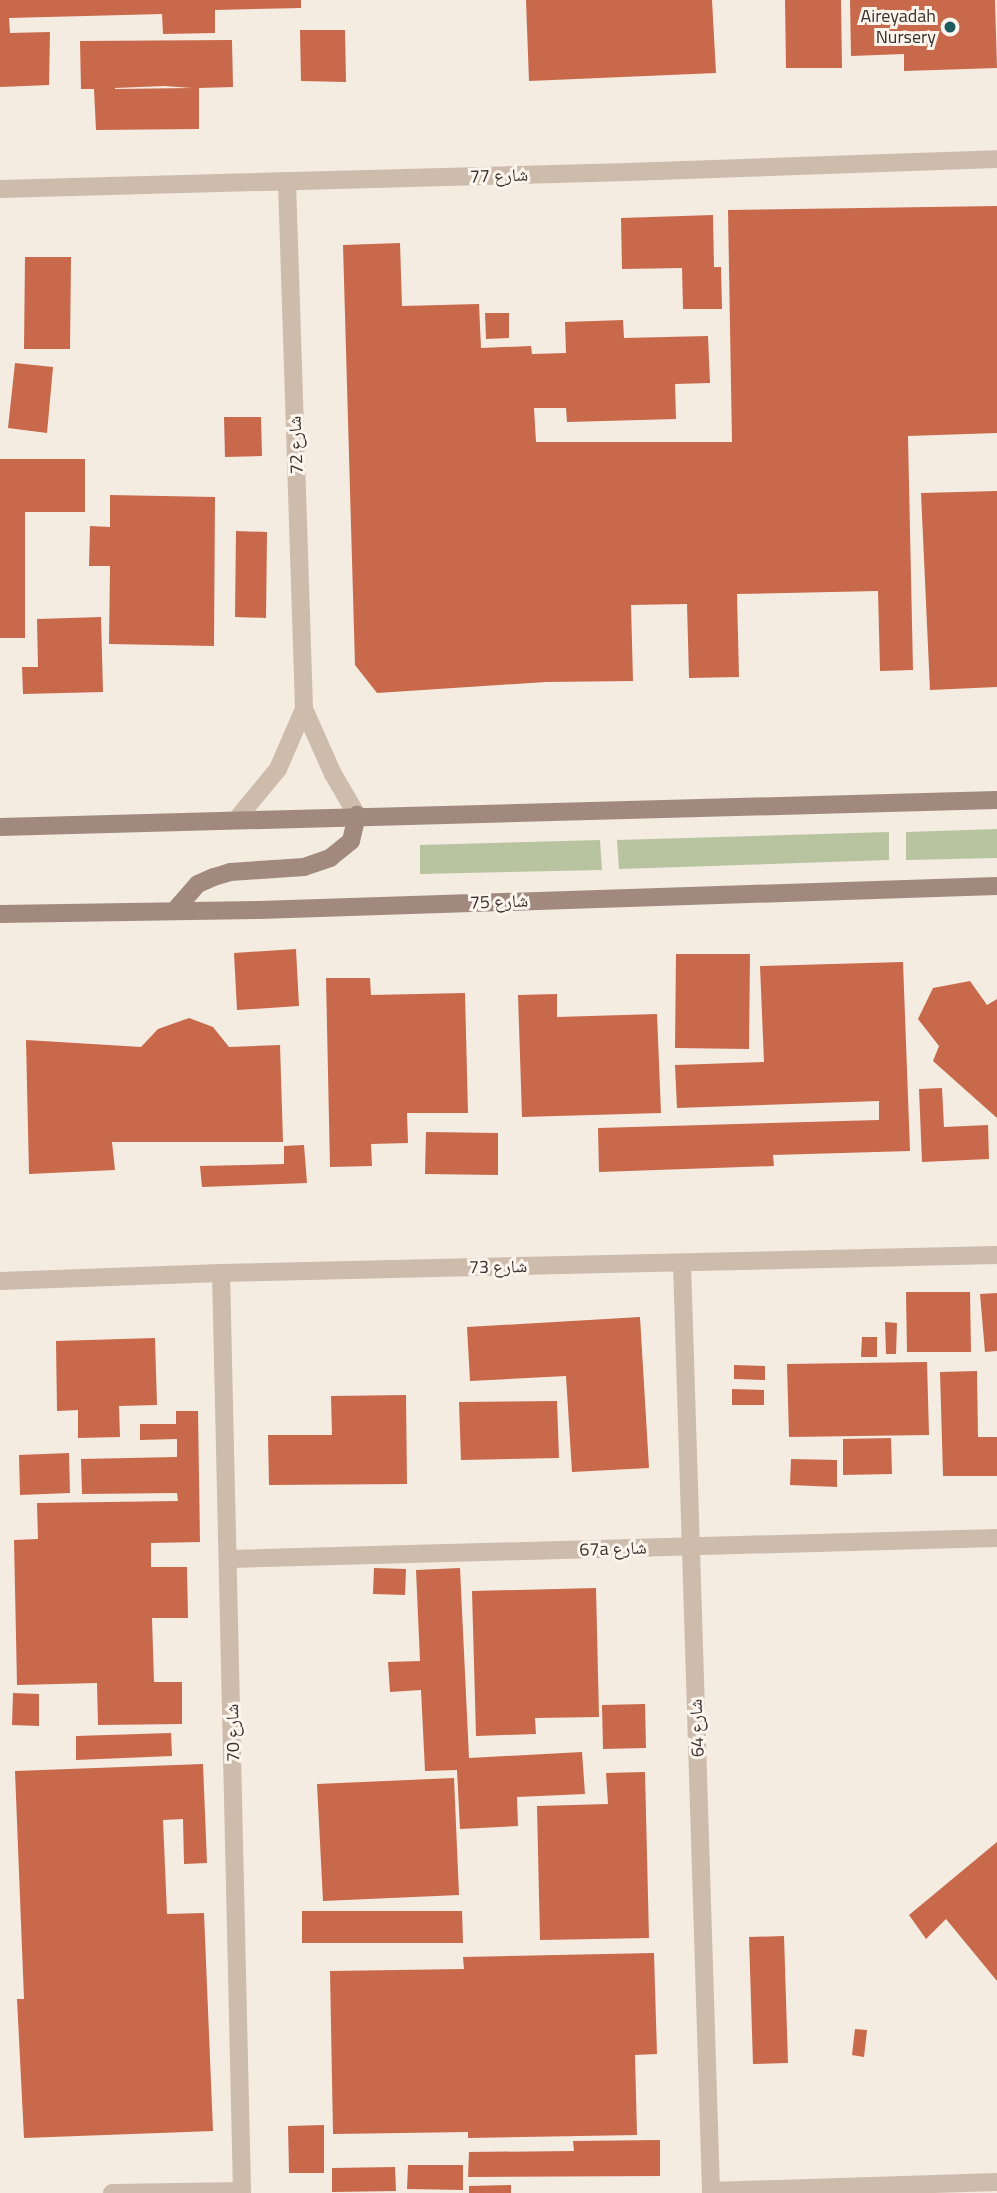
<!DOCTYPE html>
<meta charset="utf-8">
<style>
body{margin:0}
#map{position:relative;width:997px;height:2193px;overflow:hidden;background:#f4ebe1;font-family:"Titillium Web","Noto Naskh Arabic",sans-serif}
div>[style]{position:absolute}
[style*='--x']{left:calc(var(--x)*1px);top:calc(var(--y)*1px);width:calc(var(--w)*1px);rotate:calc(var(--a)*1deg)}
.green>*{inset:0;background:#b8c4a0}
.building>*{inset:0;background:#c8694b}
.street>*{height:18px;margin:-9px;padding:0 9px;transform-origin:9px;border-radius:9px;background:#cdbbac}
.secondary>*{height:18px;margin:-9px;padding:0 9px;transform-origin:9px;border-radius:9px;background:#a18a7d}
.dots>*{width:19px;height:19px;translate:-50% -50%;box-sizing:border-box;border:4px solid #fbf5ee;border-radius:50%}
span{translate:-50% -50%;white-space:nowrap;text-align:center;line-height:1.15;-webkit-text-stroke:6px #fbf5ee;paint-order:stroke}
.poi-label{font-size:18px;color:#3b302b}
.right{translate:-100% -50%;text-align:right}
.street-label{font-size:18px;color:#3b302b}
</style>
<div id="map">
<div class="green">
<i style="clip-path:polygon(997px 829px,997px 858px,906px 860px,906px 832px)"></i>
<i style="clip-path:polygon(889px 832px,889px 860px,619px 869px,617px 840px)"></i>
<i style="clip-path:polygon(600px 840px,602px 870px,420px 874px,420px 845px)"></i>
</div>
<div class="building">
<i style="clip-path:polygon(0 0,301px 0,301px 8px,215px 10px,215px 33px,163px 34px,162px 14px,9px 18px,10px 33px,50px 32px,49px 85px,0 87px)"></i>
<i style="clip-path:polygon(526px 0,712px 0,716px 73px,529px 81px)"></i>
<i style="clip-path:polygon(785px 0,841px 0,842px 68px,786px 68px)"></i>
<i style="clip-path:polygon(850px 0,995px 0,997px 68px,904px 71px,904px 54px,851px 56px)"></i>
<i style="clip-path:polygon(300px 30px,345px 30px,346px 82px,301px 81px)"></i>
<i style="clip-path:polygon(evenodd,232px 40px,233px 87px,199px 88px,199px 129px,96px 130px,94px 89px,81px 89px,80px 41px,232px 40px,164px 86px,192px 88px,115px 89px,115px 88px,164px 86px)"></i>
<i style="clip-path:polygon(997px 206px,997px 433px,908px 436px,913px 670px,880px 671px,878px 591px,737px 594px,739px 677px,689px 678px,687px 604px,631px 605px,633px 681px,546px 682px,377px 693px,355px 665px,343px 245px,400px 243px,402px 306px,479px 304px,481px 348px,531px 346px,532px 354px,566px 353px,565px 322px,623px 320px,624px 338px,708px 336px,710px 383px,675px 384px,676px 419px,567px 422px,566px 408px,534px 408px,536px 442px,732px 442px,728px 210px)"></i>
<i style="clip-path:polygon(713px 215px,714px 267px,721px 267px,722px 309px,683px 309px,682px 268px,622px 269px,621px 218px)"></i>
<i style="clip-path:polygon(25px 257px,71px 257px,70px 349px,24px 349px)"></i>
<i style="clip-path:polygon(485px 313px,509px 313px,509px 338px,486px 339px)"></i>
<i style="clip-path:polygon(15px 363px,53px 367px,47px 433px,8px 428px)"></i>
<i style="clip-path:polygon(224px 417px,261px 417px,262px 456px,225px 457px)"></i>
<i style="clip-path:polygon(0 459px,85px 459px,85px 512px,25px 512px,25px 638px,0 638px)"></i>
<i style="clip-path:polygon(997px 491px,997px 687px,930px 690px,921px 493px)"></i>
<i style="clip-path:polygon(110px 495px,215px 497px,214px 646px,109px 644px,110px 566px,89px 566px,90px 526px,110px 527px)"></i>
<i style="clip-path:polygon(236px 531px,267px 532px,266px 618px,235px 617px)"></i>
<i style="clip-path:polygon(101px 617px,103px 692px,23px 694px,22px 667px,38px 667px,37px 619px)"></i>
<i style="clip-path:polygon(296px 949px,299px 1006px,237px 1010px,234px 953px)"></i>
<i style="clip-path:polygon(676px 954px,750px 954px,749px 1049px,675px 1048px)"></i>
<i style="clip-path:polygon(903px 962px,910px 1151px,773px 1155px,774px 1166px,599px 1172px,598px 1128px,879px 1120px,879px 1101px,677px 1108px,675px 1065px,764px 1062px,760px 966px)"></i>
<i style="clip-path:polygon(326px 978px,370px 978px,371px 995px,465px 993px,468px 1113px,407px 1113px,408px 1143px,371px 1144px,372px 1166px,330px 1167px)"></i>
<i style="clip-path:polygon(970px 981px,987px 1005px,997px 999px,997px 1118px,933px 1061px,939px 1046px,918px 1019px,933px 988px)"></i>
<i style="clip-path:polygon(557px 994px,557px 1017px,657px 1014px,661px 1113px,522px 1117px,518px 995px)"></i>
<i style="clip-path:polygon(189px 1018px,213px 1027px,229px 1047px,280px 1045px,283px 1142px,112px 1142px,115px 1170px,29px 1174px,26px 1040px,141px 1047px,158px 1029px)"></i>
<i style="clip-path:polygon(942px 1088px,944px 1127px,988px 1125px,989px 1159px,922px 1162px,919px 1089px)"></i>
<i style="clip-path:polygon(426px 1132px,498px 1133px,498px 1175px,425px 1174px)"></i>
<i style="clip-path:polygon(304px 1145px,307px 1183px,202px 1187px,200px 1166px,284px 1164px,284px 1146px)"></i>
<i style="clip-path:polygon(906px 1292px,970px 1292px,971px 1352px,907px 1352px)"></i>
<i style="clip-path:polygon(997px 1293px,997px 1351px,985px 1352px,980px 1294px)"></i>
<i style="clip-path:polygon(640px 1317px,649px 1468px,572px 1472px,566px 1376px,470px 1381px,467px 1327px)"></i>
<i style="clip-path:polygon(885px 1322px,897px 1323px,896px 1354px,886px 1354px)"></i>
<i style="clip-path:polygon(862px 1337px,877px 1337px,877px 1357px,861px 1357px)"></i>
<i style="clip-path:polygon(155px 1338px,157px 1405px,119px 1406px,120px 1437px,78px 1438px,78px 1410px,57px 1411px,56px 1341px)"></i>
<i style="clip-path:polygon(927px 1362px,929px 1435px,789px 1437px,787px 1364px)"></i>
<i style="clip-path:polygon(734px 1365px,765px 1366px,765px 1380px,734px 1379px)"></i>
<i style="clip-path:polygon(977px 1371px,978px 1437px,997px 1437px,997px 1476px,943px 1476px,940px 1372px)"></i>
<i style="clip-path:polygon(732px 1389px,764px 1390px,764px 1405px,732px 1405px)"></i>
<i style="clip-path:polygon(406px 1395px,407px 1484px,269px 1485px,268px 1435px,332px 1435px,331px 1396px)"></i>
<i style="clip-path:polygon(557px 1401px,559px 1458px,461px 1460px,459px 1402px)"></i>
<i style="clip-path:polygon(176px 1411px,198px 1411px,200px 1542px,151px 1543px,151px 1567px,187px 1567px,188px 1618px,152px 1618px,154px 1682px,182px 1682px,182px 1724px,98px 1725px,97px 1683px,17px 1685px,14px 1540px,38px 1539px,37px 1503px,178px 1501px,177px 1493px,82px 1494px,81px 1459px,177px 1457px,177px 1439px,140px 1440px,140px 1424px,176px 1424px)"></i>
<i style="clip-path:polygon(891px 1438px,892px 1474px,843px 1475px,843px 1439px)"></i>
<i style="clip-path:polygon(69px 1453px,70px 1493px,20px 1495px,19px 1455px)"></i>
<i style="clip-path:polygon(791px 1459px,837px 1460px,837px 1487px,790px 1485px)"></i>
<i style="clip-path:polygon(374px 1568px,406px 1569px,405px 1595px,373px 1594px)"></i>
<i style="clip-path:polygon(460px 1568px,469px 1758px,582px 1752px,585px 1794px,517px 1797px,518px 1826px,460px 1829px,457px 1770px,425px 1771px,421px 1690px,390px 1692px,388px 1662px,420px 1661px,416px 1570px)"></i>
<i style="clip-path:polygon(596px 1588px,599px 1717px,535px 1718px,536px 1734px,476px 1736px,472px 1591px)"></i>
<i style="clip-path:polygon(13px 1693px,39px 1694px,39px 1726px,12px 1725px)"></i>
<i style="clip-path:polygon(645px 1704px,646px 1748px,603px 1749px,602px 1705px)"></i>
<i style="clip-path:polygon(171px 1733px,172px 1756px,76px 1760px,76px 1736px)"></i>
<i style="clip-path:polygon(203px 1764px,207px 1863px,184px 1864px,183px 1819px,163px 1820px,167px 1914px,204px 1913px,213px 2131px,24px 2138px,17px 1999px,24px 1999px,15px 1771px)"></i>
<i style="clip-path:polygon(645px 1772px,649px 1938px,540px 1940px,537px 1806px,608px 1804px,606px 1773px)"></i>
<i style="clip-path:polygon(454px 1778px,459px 1895px,323px 1901px,317px 1784px)"></i>
<i style="clip-path:polygon(997px 1842px,997px 1981px,946px 1919px,926px 1939px,909px 1915px)"></i>
<i style="clip-path:polygon(302px 1911px,462px 1911px,463px 1943px,302px 1943px)"></i>
<i style="clip-path:polygon(784px 1936px,788px 2063px,753px 2064px,749px 1937px)"></i>
<i style="clip-path:polygon(654px 1953px,657px 2054px,635px 2055px,637px 2135px,468px 2138px,468px 2132px,333px 2134px,330px 1971px,464px 1969px,463px 1957px)"></i>
<i style="clip-path:polygon(855px 2029px,867px 2030px,864px 2057px,852px 2055px)"></i>
<i style="clip-path:polygon(324px 2125px,324px 2173px,289px 2173px,288px 2126px)"></i>
<i style="clip-path:polygon(660px 2140px,660px 2176px,468px 2177px,469px 2152px,574px 2151px,573px 2141px)"></i>
<i style="clip-path:polygon(408px 2165px,463px 2165px,463px 2190px,407px 2189px)"></i>
<i style="clip-path:polygon(395px 2167px,396px 2191px,332px 2192px,332px 2168px)"></i>
<i style="clip-path:polygon(511px 2185px,511px 2193px,469px 2193px,469px 2186px)"></i>
</div>
<div class="street">
<i style="--x:287;--y:182;--w:527;--a:88.15"></i>
<i style="--x:304;--y:709;--w:71;--a:66"></i>
<i style="--x:333;--y:774;--w:48;--a:59.7"></i>
<i style="--x:0;--y:189;--w:628;--a:-1.55"></i>
<i style="--x:628;--y:172;--w:369;--a:-2"></i>
<i style="--x:236;--y:820;--w:66;--a:-50.5"></i>
<i style="--x:278;--y:769;--w:65;--a:-66.6"></i>
<i style="--x:682;--y:1263;--w:930;--a:88.21"></i>
<i style="--x:221;--y:1273;--w:920;--a:88.69"></i>
<i style="--x:0;--y:1281;--w:221;--a:-2.1"></i>
<i style="--x:221;--y:1273;--w:776;--a:-1.33"></i>
<i style="--x:230;--y:1559;--w:767;--a:-1.57"></i>
<i style="--x:711;--y:2191;--w:286;--a:-1.8"></i>
<i style="--x:112;--y:2193;--w:130;--a:-0.9"></i>
</div>
<div class="secondary">
<i style="--x:0;--y:827;--w:997;--a:-1.55"></i>
<i style="--x:176;--y:909;--w:33;--a:-49"></i>
<i style="--x:198;--y:884;--w:17;--a:-24"></i>
<i style="--x:214;--y:877;--w:17;--a:-17"></i>
<i style="--x:230;--y:872;--w:74;--a:-3.9"></i>
<i style="--x:304;--y:867;--w:28;--a:-19"></i>
<i style="--x:330;--y:858;--w:27;--a:-39"></i>
<i style="--x:351;--y:841;--w:27;--a:-77"></i>
<i style="--x:0;--y:914;--w:259;--a:-0.9"></i>
<i style="--x:259;--y:910;--w:738;--a:-1.86"></i>
</div>
<div class="dots">
<i style="left:950px;top:27px;background:#1f5a5e"></i>
</div>
<div class="poi-label">
<span class="right" style="left:936px;top:27px">Aireyadah<br>Nursery</span>
</div>
<div class="street-label">
<span style="left:499px;top:176px;rotate:-2deg">شارع 77</span>
<span style="left:296px;top:445px;rotate:-92deg">شارع 72</span>
<span style="left:499px;top:902px;rotate:-2deg">شارع 75</span>
<span style="left:498px;top:1267px;rotate:-1deg">شارع 73</span>
<span style="left:613px;top:1549px;rotate:-2deg">67a شارع</span>
<span style="left:697px;top:1728px;rotate:-92deg">شارع 64</span>
<span style="left:233px;top:1733px;rotate:-91deg">شارع 70</span>
</div>
</div>
